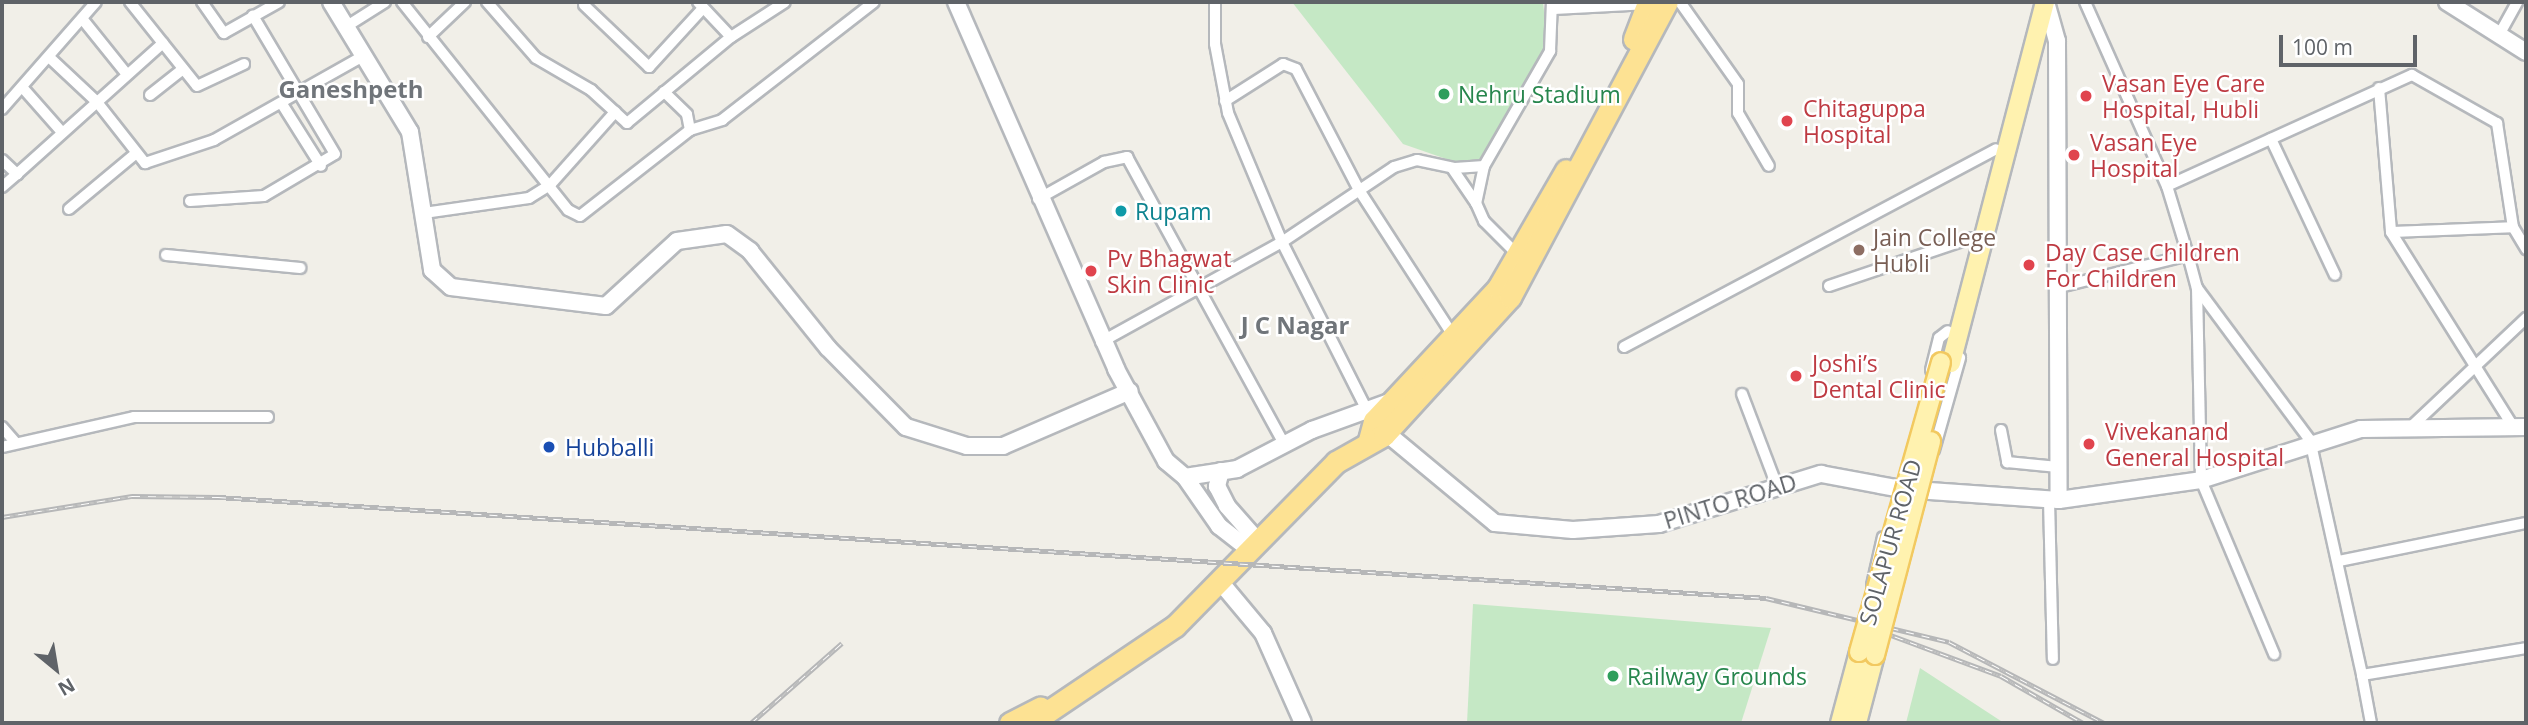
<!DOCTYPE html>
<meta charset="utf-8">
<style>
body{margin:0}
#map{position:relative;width:2528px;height:725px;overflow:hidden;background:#f1efe8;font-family:"Open Sans",sans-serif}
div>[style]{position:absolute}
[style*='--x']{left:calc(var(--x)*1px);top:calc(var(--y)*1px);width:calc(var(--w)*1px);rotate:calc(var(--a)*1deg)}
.green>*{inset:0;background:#c5e8c5}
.roads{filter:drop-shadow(2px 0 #b5b8bc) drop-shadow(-2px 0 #b5b8bc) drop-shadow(0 2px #b5b8bc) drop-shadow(0 -2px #b5b8bc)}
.street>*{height:10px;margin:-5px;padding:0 5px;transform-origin:5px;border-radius:5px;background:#fff}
.secondary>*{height:16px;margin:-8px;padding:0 8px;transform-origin:8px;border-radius:8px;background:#fff}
.primary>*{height:18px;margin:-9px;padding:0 9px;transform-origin:9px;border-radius:9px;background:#fff2af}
.highway>*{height:21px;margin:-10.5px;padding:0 10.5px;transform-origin:10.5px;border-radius:10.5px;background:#fde293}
.rail>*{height:5px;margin-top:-2.5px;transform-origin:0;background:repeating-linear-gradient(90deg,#fff 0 8px,#b6b7b8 0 16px);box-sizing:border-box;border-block:2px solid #b6b7b8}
.bridges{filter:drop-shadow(2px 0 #f2c960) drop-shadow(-2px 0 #f2c960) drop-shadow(0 2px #f2c960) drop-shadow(0 -2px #f2c960)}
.primary-bridge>*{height:18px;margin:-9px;padding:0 9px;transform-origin:9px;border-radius:9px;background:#fff2af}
.dots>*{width:19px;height:19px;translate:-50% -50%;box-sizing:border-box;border:4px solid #fff;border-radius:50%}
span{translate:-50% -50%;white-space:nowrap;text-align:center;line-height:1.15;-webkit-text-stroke:5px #fff;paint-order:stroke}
.health-label{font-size:23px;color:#be3a42}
.left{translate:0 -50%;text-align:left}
.leisure-label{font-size:23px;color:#27864d}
.culture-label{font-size:23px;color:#0d838f}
.education-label{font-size:23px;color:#785e54}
.transit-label{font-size:23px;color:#164399}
.street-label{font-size:23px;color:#5f6368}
.neighbourhood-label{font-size:24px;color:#70757a;font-weight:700}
.frame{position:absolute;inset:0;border:4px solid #5f6368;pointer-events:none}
.north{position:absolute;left:21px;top:634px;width:70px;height:70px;-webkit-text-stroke:5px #fff;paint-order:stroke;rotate:150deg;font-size:19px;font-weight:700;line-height:28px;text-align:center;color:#5f6368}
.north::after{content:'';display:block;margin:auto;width:24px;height:32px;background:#5f6368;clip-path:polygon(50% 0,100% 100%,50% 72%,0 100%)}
.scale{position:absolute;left:2279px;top:35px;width:138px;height:32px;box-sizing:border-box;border:4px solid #5f6368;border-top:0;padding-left:9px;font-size:21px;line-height:24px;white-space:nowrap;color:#5f6368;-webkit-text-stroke:5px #fff;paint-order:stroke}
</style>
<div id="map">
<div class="green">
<i style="clip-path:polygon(1292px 2px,1543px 2px,1548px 48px,1498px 140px,1481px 159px,1455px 162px,1403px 144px)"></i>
<i style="clip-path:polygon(1473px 604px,1771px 628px,1741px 723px,1467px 723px)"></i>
<i style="clip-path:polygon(1920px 668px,2004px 723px,1906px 723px)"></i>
</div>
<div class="roads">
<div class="street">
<i style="--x:130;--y:2;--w:107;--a:51.4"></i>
<i style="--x:197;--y:86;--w:52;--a:-25.1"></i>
<i style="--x:202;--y:2;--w:38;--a:55"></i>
<i style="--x:224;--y:33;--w:63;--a:-29.4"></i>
<i style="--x:402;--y:2;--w:266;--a:51.4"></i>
<i style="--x:568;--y:210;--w:13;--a:27"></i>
<i style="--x:580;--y:216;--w:140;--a:-38"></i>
<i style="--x:690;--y:130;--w:16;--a:-101"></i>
<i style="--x:687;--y:114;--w:32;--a:-136"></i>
<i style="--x:487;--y:2;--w:74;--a:48.8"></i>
<i style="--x:536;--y:58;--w:64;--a:30.2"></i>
<i style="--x:591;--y:90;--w:49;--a:42.5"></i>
<i style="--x:627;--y:123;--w:135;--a:-39.6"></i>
<i style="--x:731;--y:37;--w:64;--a:-32.9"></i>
<i style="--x:698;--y:2;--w:48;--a:46.7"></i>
<i style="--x:1215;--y:2;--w:42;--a:90"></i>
<i style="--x:1215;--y:44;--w:70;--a:79.3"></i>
<i style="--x:1228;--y:113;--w:140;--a:67.3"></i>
<i style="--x:1282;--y:242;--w:193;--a:63.2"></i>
<i style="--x:1680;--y:2;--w:100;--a:54.7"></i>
<i style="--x:1738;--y:84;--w:29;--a:90"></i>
<i style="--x:1738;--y:113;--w:61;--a:59.7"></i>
<i style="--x:2085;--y:2;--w:201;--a:66"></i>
<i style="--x:2167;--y:186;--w:72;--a:73.1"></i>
<i style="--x:2188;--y:255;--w:34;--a:75"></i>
<i style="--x:2197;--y:288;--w:192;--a:88.8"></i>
<i style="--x:2201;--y:480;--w:189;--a:67.2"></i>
<i style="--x:584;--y:5;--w:90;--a:43.6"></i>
<i style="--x:649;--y:67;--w:80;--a:-47.5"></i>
<i style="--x:1554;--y:9;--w:95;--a:-3"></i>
<i style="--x:84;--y:21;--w:65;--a:51.2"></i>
<i style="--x:347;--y:26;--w:45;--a:-32.3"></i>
<i style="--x:2499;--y:35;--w:38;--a:-61"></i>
<i style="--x:428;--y:37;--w:51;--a:-43.4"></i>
<i style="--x:50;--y:58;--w:64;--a:43.1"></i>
<i style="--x:97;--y:102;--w:78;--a:51.8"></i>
<i style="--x:145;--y:163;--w:73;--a:-18.4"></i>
<i style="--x:214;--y:140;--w:173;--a:-29.4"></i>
<i style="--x:22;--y:87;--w:57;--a:48.5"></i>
<i style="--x:2379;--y:88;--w:144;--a:85.2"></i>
<i style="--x:2391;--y:232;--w:231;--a:57.9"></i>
<i style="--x:150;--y:95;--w:42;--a:-38.2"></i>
<i style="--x:1225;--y:101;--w:69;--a:-32.5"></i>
<i style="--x:1283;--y:64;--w:14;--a:21"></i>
<i style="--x:1296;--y:69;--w:136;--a:62.5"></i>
<i style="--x:1359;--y:190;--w:175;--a:57.1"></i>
<i style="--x:282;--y:104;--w:73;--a:57.8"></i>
<i style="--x:2;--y:109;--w:142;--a:-48.7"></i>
<i style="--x:690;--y:130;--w:34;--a:-17"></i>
<i style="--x:722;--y:120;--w:192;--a:-37.8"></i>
<i style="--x:2271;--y:139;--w:150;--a:64.8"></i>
<i style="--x:2;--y:160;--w:21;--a:43"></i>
<i style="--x:17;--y:174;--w:196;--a:-41.9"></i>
<i style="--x:1484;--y:166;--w:38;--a:102"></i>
<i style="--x:1476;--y:203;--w:20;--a:66"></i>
<i style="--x:1484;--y:221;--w:48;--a:45"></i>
<i style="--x:1452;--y:168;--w:42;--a:55.6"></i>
<i style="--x:2167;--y:186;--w:269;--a:-24.4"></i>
<i style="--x:2412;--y:75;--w:98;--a:29.5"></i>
<i style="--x:2497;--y:123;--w:105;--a:81.3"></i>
<i style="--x:2513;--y:227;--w:26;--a:59"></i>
<i style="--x:2;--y:187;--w:20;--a:-41"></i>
<i style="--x:1038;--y:199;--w:76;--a:-29.3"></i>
<i style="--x:1104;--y:162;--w:24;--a:-12"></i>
<i style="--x:1127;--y:157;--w:329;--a:61.3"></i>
<i style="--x:190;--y:201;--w:74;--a:-3.9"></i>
<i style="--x:264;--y:196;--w:82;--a:-30.6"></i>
<i style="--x:335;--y:154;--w:161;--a:-120.7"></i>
<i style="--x:69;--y:209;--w:85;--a:-39.7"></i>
<i style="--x:424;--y:213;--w:106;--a:-8.1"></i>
<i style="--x:529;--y:198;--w:25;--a:-32"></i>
<i style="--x:550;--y:185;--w:98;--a:-48.3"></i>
<i style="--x:2391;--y:232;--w:122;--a:-2.3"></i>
<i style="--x:166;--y:255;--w:135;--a:5.5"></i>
<i style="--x:1829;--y:286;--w:150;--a:-18.7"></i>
<i style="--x:2060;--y:287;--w:132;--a:-14"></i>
<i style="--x:2197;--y:288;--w:189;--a:53.4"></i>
<i style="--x:2310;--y:440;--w:241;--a:77.5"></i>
<i style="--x:2362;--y:675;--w:166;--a:-9.3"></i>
<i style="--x:1101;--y:342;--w:207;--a:-28.9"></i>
<i style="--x:1282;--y:242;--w:135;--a:-33.8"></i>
<i style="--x:1394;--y:167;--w:24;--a:-17"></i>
<i style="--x:1417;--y:160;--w:39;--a:12"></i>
<i style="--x:1455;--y:168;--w:29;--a:-4"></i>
<i style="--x:1484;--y:166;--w:133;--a:-60.1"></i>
<i style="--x:1550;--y:51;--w:49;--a:-87.7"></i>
<i style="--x:1624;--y:347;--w:421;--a:-28"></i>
<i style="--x:1931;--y:370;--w:33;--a:-76"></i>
<i style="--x:1939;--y:338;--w:11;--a:-38"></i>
<i style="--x:1742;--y:394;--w:98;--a:69.2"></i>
<i style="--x:2413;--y:425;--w:156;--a:-43.4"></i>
<i style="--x:2;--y:427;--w:20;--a:49"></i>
<i style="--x:2001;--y:430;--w:33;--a:79"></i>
<i style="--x:2007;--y:462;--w:51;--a:5.6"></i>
<i style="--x:2;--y:447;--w:135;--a:-12.8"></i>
<i style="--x:134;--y:417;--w:134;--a:0"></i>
<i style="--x:1934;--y:450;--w:96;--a:-74.2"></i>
<i style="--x:2049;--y:500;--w:159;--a:88.6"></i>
<i style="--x:2339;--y:561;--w:191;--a:-11.5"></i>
<i style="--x:1872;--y:585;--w:49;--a:-77.1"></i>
<i style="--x:2362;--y:675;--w:49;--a:79.4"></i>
</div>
<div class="secondary">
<i style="--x:331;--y:2;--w:152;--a:58.7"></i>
<i style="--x:410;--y:132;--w:140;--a:80.9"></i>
<i style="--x:432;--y:270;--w:25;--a:42"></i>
<i style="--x:451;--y:287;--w:156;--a:7"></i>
<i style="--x:606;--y:306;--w:96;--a:-42.5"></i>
<i style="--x:677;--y:241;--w:50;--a:-8"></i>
<i style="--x:727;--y:234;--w:29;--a:36"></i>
<i style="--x:750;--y:251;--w:124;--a:51.2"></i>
<i style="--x:828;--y:348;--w:111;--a:45.4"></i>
<i style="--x:906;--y:427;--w:64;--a:17.3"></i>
<i style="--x:967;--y:446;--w:36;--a:0"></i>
<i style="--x:1003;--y:446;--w:138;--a:-23.4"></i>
<i style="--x:956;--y:2;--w:400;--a:66.4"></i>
<i style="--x:1116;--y:369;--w:105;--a:61.5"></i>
<i style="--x:1166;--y:461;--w:25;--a:40"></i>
<i style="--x:1185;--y:477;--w:60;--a:55.2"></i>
<i style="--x:1219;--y:526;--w:37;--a:38"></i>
<i style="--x:2046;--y:2;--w:41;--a:74.2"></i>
<i style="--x:2057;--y:41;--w:459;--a:89.8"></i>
<i style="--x:2447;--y:2;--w:93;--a:32.3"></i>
<i style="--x:1378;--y:426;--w:152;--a:39.7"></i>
<i style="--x:1495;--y:523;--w:78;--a:5.1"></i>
<i style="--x:1573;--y:530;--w:86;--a:-4"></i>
<i style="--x:1659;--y:524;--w:170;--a:-17.2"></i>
<i style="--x:1821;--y:474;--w:81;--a:10.6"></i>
<i style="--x:1901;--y:489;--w:158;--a:4"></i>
<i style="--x:2059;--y:500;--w:143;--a:-8"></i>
<i style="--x:2201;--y:480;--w:168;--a:-17.7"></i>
<i style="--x:2361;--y:429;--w:165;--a:-0.7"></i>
<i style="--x:1221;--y:471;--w:16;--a:105"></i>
<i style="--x:1217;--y:486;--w:22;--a:63"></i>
<i style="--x:1227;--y:506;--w:45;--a:48.6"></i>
<i style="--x:1185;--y:477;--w:53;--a:-8.7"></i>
<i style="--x:1237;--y:469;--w:85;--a:-27.5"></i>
<i style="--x:1312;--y:430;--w:88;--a:-19.9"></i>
<i style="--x:1222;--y:584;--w:64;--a:50.1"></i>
<i style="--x:1263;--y:633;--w:98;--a:66"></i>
</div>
<div class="primary">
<i style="--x:1951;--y:363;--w:373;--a:-75.4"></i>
<i style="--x:1840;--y:723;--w:73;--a:-75"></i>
<i style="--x:1857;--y:723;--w:70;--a:-75.2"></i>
</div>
<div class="highway">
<i style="--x:1634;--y:39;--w:40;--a:-69"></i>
<i style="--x:1369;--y:440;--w:20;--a:-75"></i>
<i style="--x:1374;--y:421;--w:182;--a:-47"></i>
<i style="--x:1498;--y:288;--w:136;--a:-60"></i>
<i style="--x:1010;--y:723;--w:34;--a:-27"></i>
<i style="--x:1031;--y:723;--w:174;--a:-34"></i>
<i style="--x:1175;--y:626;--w:230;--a:-45.5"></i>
<i style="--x:1336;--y:462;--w:55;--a:-29.4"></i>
<i style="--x:1384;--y:435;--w:187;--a:-47.6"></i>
<i style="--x:1510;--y:297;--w:334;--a:-62"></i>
</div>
</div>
<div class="rail">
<i style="--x:2;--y:517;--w:132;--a:-9.2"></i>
<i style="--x:132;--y:496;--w:86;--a:0.7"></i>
<i style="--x:218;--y:497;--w:1551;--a:3.73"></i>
<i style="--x:1766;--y:598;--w:188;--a:13.5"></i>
<i style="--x:1949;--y:642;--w:175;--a:27.6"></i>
<i style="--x:1880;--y:631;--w:129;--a:20.4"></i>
<i style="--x:2001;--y:676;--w:95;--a:29.8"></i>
<i style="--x:751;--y:723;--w:121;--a:-41.3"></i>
</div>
<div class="bridges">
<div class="primary-bridge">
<i style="--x:1859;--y:652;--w:301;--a:-74.2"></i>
<i style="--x:1875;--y:655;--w:221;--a:-75.3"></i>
</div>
</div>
<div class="dots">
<i style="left:1444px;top:94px;background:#2e9e5b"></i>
<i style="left:2086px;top:96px;background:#e0444e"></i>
<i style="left:1787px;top:121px;background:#e0444e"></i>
<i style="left:2074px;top:155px;background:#e0444e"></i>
<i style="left:1121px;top:211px;background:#0f9aa8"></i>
<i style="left:1859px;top:250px;background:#8d6e63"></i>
<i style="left:2029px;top:265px;background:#e0444e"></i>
<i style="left:1091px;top:271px;background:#e0444e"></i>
<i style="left:1796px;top:376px;background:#e0444e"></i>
<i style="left:2089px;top:444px;background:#e0444e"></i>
<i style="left:549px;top:447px;background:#1a4fb4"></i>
<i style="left:1613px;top:676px;background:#2e9e5b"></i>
</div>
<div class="health-label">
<span class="left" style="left:2102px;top:96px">Vasan Eye Care<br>Hospital, Hubli</span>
<span class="left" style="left:1803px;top:121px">Chitaguppa<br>Hospital</span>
<span class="left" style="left:2090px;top:155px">Vasan Eye<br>Hospital</span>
<span class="left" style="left:2045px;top:265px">Day Case Children<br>For Children</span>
<span class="left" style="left:1107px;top:271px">Pv Bhagwat<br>Skin Clinic</span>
<span class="left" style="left:1812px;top:376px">Joshi’s<br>Dental Clinic</span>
<span class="left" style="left:2105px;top:444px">Vivekanand<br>General Hospital</span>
</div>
<div class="leisure-label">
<span class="left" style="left:1458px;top:94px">Nehru Stadium</span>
<span class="left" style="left:1627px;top:676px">Railway Grounds</span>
</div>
<div class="culture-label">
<span class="left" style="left:1135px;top:211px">Rupam</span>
</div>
<div class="education-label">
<span class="left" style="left:1873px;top:250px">Jain College<br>Hubli</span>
</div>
<div class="transit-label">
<span class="left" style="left:565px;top:447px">Hubballi</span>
</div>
<div class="street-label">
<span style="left:1730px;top:501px;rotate:-17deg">PINTO ROAD</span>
<span style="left:1890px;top:542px;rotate:-74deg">SOLAPUR ROAD</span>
</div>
<div class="neighbourhood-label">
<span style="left:351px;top:89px">Ganeshpeth</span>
<span style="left:1295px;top:325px">J C Nagar</span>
</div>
<div class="frame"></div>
<div class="north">N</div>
<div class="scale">100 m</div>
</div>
